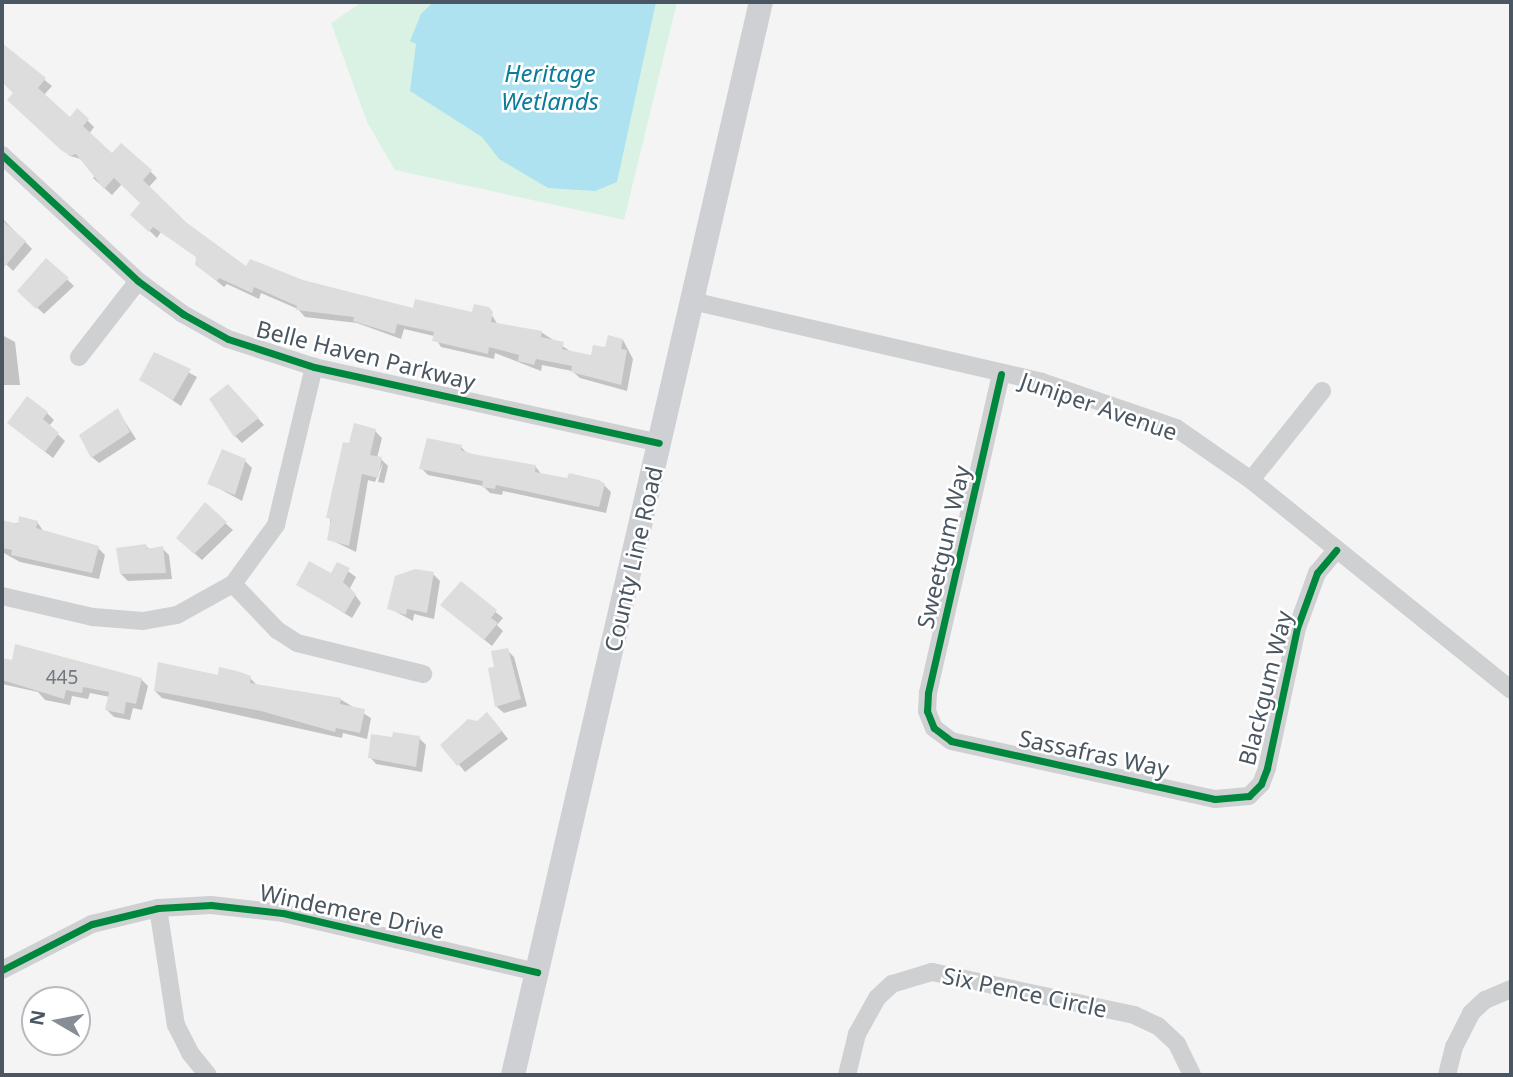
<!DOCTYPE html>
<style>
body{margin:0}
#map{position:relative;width:1513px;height:1077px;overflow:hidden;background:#f4f4f4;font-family:"Noto Sans",sans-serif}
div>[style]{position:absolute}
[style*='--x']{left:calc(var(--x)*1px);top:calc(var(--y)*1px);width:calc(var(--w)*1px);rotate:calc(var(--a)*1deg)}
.green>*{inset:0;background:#d9f2e3}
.water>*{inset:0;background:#aee2f0}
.shadow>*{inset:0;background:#0003}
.building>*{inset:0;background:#ddddde}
.minor>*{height:18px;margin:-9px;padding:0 9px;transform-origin:9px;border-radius:9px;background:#ced0d2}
.secondary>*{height:24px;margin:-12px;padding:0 12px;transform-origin:12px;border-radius:12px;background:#ced0d4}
.cycleway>*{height:7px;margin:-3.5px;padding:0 3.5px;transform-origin:3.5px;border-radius:3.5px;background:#00873e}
span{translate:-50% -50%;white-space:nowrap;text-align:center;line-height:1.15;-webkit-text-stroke:5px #fff;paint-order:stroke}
.number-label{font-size:19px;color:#707881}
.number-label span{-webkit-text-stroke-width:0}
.street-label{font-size:23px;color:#4a5661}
.water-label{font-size:24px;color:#0c7c9b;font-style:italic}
.frame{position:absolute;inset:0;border:4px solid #4a5661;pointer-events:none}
.north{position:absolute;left:21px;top:986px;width:70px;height:70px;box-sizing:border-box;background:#fff;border:2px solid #b7bbc0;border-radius:50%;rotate:280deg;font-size:19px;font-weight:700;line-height:28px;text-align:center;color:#4a5661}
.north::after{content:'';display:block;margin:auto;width:24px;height:32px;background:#868d94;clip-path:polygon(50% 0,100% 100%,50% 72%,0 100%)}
</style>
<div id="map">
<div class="green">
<i style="clip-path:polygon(362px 2px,677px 2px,624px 220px,395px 170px,367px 122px,331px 23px)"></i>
</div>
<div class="water">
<i style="clip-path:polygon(433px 2px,656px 2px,617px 182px,595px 191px,548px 188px,499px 159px,482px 137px,410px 91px,416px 44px,410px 41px,421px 14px)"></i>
</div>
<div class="shadow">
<i style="clip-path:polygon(2px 46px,52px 86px,44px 95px,70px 119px,78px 111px,94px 127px,89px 134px,113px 155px,150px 171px,157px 178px,148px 188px,186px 225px,247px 269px,415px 310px,474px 314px,488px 309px,498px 325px,541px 332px,570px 351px,592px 358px,623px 340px,633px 359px,627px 391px,580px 378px,572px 371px,542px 365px,541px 371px,495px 353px,494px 359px,441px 347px,434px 336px,404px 329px,401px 339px,357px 323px,305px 317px,298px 309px,261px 293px,259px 299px,227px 284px,224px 287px,197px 265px,198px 258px,161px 232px,157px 238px,132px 214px,142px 203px,122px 184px,112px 195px,93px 178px,97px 172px,84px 160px,70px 156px,9px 100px,15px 93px,2px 80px)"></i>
<i style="clip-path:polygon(2px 218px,32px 249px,13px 271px,2px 260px)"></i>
<i style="clip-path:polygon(47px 260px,74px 286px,44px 314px,19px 291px)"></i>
<i style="clip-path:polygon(2px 335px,15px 342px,20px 385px,2px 385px)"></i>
<i style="clip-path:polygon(155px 354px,197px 377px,181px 406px,141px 379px)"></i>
<i style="clip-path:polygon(235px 393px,264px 425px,242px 443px,235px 436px)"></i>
<i style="clip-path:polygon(118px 411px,136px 439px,99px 463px,92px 457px)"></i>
<i style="clip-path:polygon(47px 413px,54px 420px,49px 426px,65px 441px,53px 458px,16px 429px)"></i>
<i style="clip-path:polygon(375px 431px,382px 438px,377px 458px,381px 459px,388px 466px,384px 483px,378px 482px,383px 462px,375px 482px,368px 480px,356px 552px,329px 539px,332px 491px,350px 445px)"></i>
<i style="clip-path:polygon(461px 447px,468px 454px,535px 466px,542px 475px,604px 485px,611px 492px,606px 513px,503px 491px,502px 495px,490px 493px,483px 486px,428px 475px,421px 468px)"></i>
<i style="clip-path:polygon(245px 461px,252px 468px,242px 501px,209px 483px)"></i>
<i style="clip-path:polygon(205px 505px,233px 530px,202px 560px,185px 545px)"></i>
<i style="clip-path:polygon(37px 522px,44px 532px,98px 548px,105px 555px,99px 579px,20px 562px,2px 552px,2px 524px)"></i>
<i style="clip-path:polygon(145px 545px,150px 550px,162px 548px,169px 555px,172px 579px,128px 581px,121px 574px)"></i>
<i style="clip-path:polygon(338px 564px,356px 577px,350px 588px,361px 603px,352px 618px,298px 584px,332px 575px)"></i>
<i style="clip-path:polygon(433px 574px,440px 581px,434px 619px,414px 614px,413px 621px,389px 608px)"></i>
<i style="clip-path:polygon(461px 584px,503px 618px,497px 625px,503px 631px,492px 646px,449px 611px)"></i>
<i style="clip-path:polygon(507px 650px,514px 657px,527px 706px,504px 713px,497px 707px,490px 670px,496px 668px)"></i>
<i style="clip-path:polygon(2px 659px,141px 679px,148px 686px,142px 710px,133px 708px,130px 720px,114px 717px,107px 710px,110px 697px,90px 693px,88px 699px,72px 696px,70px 705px,45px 700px,38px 692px,2px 684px)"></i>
<i style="clip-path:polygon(219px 677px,250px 678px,257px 685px,340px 699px,371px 718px,367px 739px,343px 733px,342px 738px,162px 698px,155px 691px)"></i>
<i style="clip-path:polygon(494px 721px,508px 739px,465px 772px,443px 745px)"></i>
<i style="clip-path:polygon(419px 738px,426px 745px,422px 772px,376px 764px,370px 757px)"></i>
</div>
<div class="building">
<i style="clip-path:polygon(2px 43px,46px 78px,38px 88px,70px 117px,77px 108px,89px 119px,83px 126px,112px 153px,121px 143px,152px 170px,143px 180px,187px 223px,246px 266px,250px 259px,303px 280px,413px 308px,415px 299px,472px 312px,474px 304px,489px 307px,493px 312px,491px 322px,542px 331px,541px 337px,564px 342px,562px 349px,591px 355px,593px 345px,605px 347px,608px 335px,623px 339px,621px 349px,627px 350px,621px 385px,571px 372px,572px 366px,536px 359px,534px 365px,518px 361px,519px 355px,489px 347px,488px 354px,432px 341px,434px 332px,397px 324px,395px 334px,353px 321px,354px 317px,296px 310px,297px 306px,254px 287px,252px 293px,219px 278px,217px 281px,195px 265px,196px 257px,153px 227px,149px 232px,130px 215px,140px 203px,114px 178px,104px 189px,76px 154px,70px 156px,61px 150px,7px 100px,13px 93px,2px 82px)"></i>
<i style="clip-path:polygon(2px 220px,26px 241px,2px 270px)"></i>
<i style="clip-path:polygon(46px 258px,69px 278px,36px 309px,17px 291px)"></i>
<i style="clip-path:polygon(154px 352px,191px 369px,173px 400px,139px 380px)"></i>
<i style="clip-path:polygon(228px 384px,259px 418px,234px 437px,209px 399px)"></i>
<i style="clip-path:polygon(27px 396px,48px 412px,43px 419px,59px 433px,45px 452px,7px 423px)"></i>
<i style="clip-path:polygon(118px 408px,130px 432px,91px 458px,79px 435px)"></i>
<i style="clip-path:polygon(354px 423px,376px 429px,370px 455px,382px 457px,378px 478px,362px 474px,349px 546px,327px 540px,331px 519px,326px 518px,343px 442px,349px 443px)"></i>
<i style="clip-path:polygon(427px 438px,462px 445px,461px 450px,472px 454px,536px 465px,535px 472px,567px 478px,569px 473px,599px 480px,605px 484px,599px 507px,496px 485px,495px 489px,482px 487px,483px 481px,419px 469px)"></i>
<i style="clip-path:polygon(222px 449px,246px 459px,235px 495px,207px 484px)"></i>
<i style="clip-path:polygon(205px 502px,227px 522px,194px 554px,176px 538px)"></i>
<i style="clip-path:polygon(19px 516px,38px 521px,36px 528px,99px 546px,92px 573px,11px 555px,12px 550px,2px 548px,2px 520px,18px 524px)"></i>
<i style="clip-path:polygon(146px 544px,147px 549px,163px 546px,166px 573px,120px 574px,116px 548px)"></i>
<i style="clip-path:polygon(309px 561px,331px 573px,337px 562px,350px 568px,343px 582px,356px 594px,345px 613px,296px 585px)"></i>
<i style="clip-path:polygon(415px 569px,434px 572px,427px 613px,407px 609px,406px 615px,387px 609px,395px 576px)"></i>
<i style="clip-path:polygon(461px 581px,497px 610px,491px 618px,498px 623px,484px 640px,440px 605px)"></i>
<i style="clip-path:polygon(15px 644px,142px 678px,136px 704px,126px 702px,124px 714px,105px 710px,109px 692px,83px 687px,82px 693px,66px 690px,64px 699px,2px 680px,2px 658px,12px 660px)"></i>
<i style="clip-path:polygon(508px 648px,521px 699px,495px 707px,488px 668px,494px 667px,491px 651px)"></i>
<i style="clip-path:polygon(158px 662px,218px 675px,219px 667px,237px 671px,251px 676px,250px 683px,341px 698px,340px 704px,365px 709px,360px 733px,336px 728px,335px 732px,261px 711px,154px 691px)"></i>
<i style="clip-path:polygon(487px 712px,502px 731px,457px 766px,440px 745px,468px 719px,477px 721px)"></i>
<i style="clip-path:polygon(393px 732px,420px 736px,416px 767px,368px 758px,371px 734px,392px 737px)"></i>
</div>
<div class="minor">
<i style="--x:2;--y:155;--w:185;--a:42.8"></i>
<i style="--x:138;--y:281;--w:56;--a:36.3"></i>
<i style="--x:183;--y:314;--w:51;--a:29.1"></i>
<i style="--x:228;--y:339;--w:90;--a:18"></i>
<i style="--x:314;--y:367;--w:353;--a:12.4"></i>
<i style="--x:692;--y:301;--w:359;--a:13"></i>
<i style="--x:1042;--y:382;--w:142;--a:18.9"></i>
<i style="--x:1176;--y:428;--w:91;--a:34.7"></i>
<i style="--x:1251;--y:480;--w:334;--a:38.9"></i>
<i style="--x:79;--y:357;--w:96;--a:-52.2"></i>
<i style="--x:1001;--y:374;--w:327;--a:102.9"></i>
<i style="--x:928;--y:693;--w:18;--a:93"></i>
<i style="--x:927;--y:711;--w:18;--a:68"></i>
<i style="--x:934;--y:728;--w:21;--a:37"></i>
<i style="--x:951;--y:741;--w:270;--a:12.4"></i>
<i style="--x:1215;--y:799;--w:34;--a:-5"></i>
<i style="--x:1249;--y:796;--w:17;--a:-45"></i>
<i style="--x:1261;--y:784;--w:17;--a:-69"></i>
<i style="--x:1267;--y:768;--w:143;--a:-77.9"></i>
<i style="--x:1297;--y:628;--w:59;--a:-70"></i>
<i style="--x:1317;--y:573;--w:30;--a:-50"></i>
<i style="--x:1251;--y:480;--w:114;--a:-51.4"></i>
<i style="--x:233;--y:584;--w:64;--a:46.3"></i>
<i style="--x:277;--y:630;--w:24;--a:33"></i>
<i style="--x:297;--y:643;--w:130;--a:13.8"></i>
<i style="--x:2;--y:596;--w:93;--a:13"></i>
<i style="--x:93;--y:617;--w:50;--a:4.6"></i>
<i style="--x:143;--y:621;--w:35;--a:-10"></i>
<i style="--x:177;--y:615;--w:64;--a:-29"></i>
<i style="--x:233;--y:584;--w:73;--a:-53.9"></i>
<i style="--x:276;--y:525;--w:163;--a:-76.5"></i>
<i style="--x:158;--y:908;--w:118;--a:81.3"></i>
<i style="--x:176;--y:1025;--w:31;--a:63"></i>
<i style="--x:190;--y:1053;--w:28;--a:51"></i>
<i style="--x:2;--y:970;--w:101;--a:-27.1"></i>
<i style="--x:92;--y:924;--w:68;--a:-13.6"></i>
<i style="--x:158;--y:908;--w:53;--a:-3.2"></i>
<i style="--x:211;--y:905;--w:72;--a:6.3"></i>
<i style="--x:283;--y:913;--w:261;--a:13.1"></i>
<i style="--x:847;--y:1075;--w:42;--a:-76.3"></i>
<i style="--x:857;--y:1034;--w:41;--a:-60.9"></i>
<i style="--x:877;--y:998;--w:21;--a:-43"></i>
<i style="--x:892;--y:984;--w:42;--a:-16.7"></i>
<i style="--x:932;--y:972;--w:207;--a:12"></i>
<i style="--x:1134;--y:1015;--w:26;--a:25"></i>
<i style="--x:1158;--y:1026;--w:26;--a:43"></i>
<i style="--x:1177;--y:1044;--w:34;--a:64"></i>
<i style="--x:1447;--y:1075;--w:29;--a:-76"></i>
<i style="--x:1454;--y:1047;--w:38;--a:-63"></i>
<i style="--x:1471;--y:1013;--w:19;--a:-43"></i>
<i style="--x:1485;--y:1000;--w:28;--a:-23"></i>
</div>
<div class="secondary">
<i style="--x:513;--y:1075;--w:1101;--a:-76.99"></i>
</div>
<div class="cycleway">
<i style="--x:2;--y:155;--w:185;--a:42.8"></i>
<i style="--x:138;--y:281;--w:56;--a:36.3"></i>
<i style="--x:183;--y:314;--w:51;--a:29.1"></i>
<i style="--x:228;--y:339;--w:90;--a:18"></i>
<i style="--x:314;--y:367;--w:353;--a:12.4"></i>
<i style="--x:1001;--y:374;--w:327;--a:102.9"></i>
<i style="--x:928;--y:693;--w:18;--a:93"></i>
<i style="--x:927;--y:711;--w:18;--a:68"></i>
<i style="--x:934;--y:728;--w:21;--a:37"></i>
<i style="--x:951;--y:741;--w:270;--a:12.4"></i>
<i style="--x:1215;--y:799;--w:34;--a:-5"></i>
<i style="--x:1249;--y:796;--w:17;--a:-45"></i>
<i style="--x:1261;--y:784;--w:17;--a:-69"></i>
<i style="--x:1267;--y:768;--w:143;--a:-77.9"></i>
<i style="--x:1297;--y:628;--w:59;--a:-70"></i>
<i style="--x:1317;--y:573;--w:30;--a:-50"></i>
<i style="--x:2;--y:970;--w:101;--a:-27.1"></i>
<i style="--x:92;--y:924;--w:68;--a:-13.6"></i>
<i style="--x:158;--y:908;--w:53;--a:-3.2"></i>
<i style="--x:211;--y:905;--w:72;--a:6.3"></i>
<i style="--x:283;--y:913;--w:261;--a:13.1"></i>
</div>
<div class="number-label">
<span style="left:62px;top:678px">445</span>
</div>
<div class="street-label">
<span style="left:366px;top:355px;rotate:14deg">Belle Haven Parkway</span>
<span style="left:1099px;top:406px;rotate:19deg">Juniper Avenue</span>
<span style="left:943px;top:547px;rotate:-77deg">Sweetgum Way</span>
<span style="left:633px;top:559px;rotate:-77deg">County Line Road</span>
<span style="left:1265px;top:688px;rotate:-76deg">Blackgum Way</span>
<span style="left:1094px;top:753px;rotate:12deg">Sassafras Way</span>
<span style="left:352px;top:911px;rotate:12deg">Windemere Drive</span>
<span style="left:1025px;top:992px;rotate:12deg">Six Pence Circle</span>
</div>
<div class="water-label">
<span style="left:550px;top:87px">Heritage<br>Wetlands</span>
</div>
<div class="frame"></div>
<div class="north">N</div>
</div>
